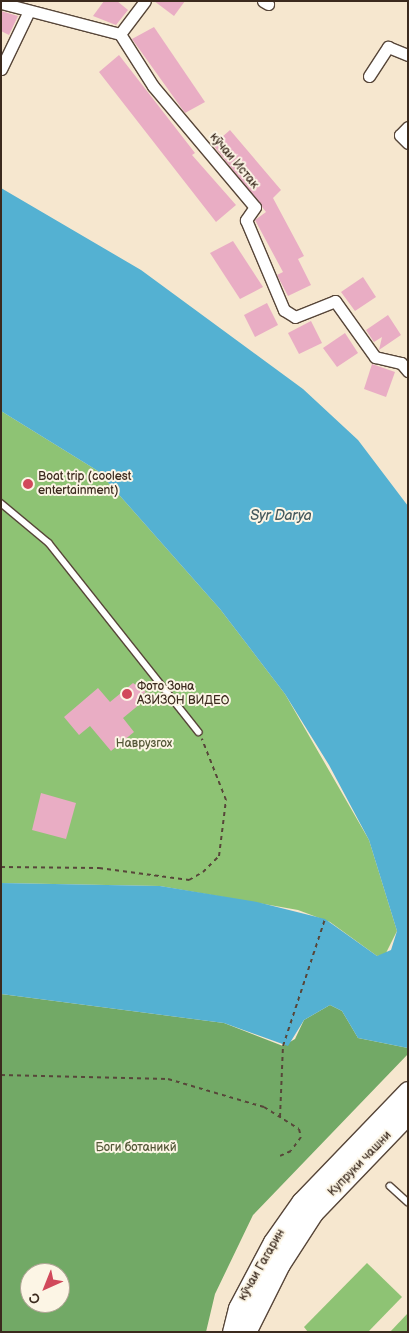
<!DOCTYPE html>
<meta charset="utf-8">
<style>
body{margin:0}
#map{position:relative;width:409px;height:1333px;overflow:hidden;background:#f6e7cf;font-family:"Balsamiq Sans",sans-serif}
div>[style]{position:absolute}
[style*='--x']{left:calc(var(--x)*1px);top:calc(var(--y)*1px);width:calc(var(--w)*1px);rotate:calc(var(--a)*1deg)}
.green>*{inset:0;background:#8ec374}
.forest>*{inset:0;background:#72a966}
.water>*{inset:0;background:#54b1d2}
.building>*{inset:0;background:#e9adc4}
.path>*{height:2px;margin-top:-1px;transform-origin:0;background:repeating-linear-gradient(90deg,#574639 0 4px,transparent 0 8px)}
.roads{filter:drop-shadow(1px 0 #574639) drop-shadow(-1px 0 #574639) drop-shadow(0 1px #574639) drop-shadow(0 -1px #574639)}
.service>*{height:5.5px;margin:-2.75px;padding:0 2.75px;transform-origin:2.75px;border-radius:2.75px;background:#fff}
.minor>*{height:11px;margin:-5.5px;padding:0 5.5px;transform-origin:5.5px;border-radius:5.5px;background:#fff}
.trunk>*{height:19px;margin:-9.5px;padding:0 9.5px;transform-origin:9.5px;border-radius:9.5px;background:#fff}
.dots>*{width:14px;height:14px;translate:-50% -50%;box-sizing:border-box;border:2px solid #fcf5e5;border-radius:50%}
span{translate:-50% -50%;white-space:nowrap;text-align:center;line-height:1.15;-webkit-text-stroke:4px #fcf5e5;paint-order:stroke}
.street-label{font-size:12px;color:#3b2a1e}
.poi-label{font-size:12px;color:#3b2a1e}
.left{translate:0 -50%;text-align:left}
.park-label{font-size:12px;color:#545838}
.water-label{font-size:14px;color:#44595d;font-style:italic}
.frame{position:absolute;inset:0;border:2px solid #3b2a1e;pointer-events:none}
.north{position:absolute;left:20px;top:1263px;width:50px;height:50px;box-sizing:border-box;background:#fcf5e5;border:1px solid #afa495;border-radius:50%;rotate:224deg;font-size:14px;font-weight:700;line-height:20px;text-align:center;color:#3b2a1e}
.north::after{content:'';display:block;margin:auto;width:18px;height:22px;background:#d1495b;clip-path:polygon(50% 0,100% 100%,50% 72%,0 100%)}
</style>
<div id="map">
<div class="green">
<i style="clip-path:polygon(1px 411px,98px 471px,220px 609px,285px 694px,369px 840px,397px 931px,385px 955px,377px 956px,330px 922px,298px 910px,160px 886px,1px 883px)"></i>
<i style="clip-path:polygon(367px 1263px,402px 1297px,368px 1332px,308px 1332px,304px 1327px)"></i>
<i style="clip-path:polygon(408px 1313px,408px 1332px,390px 1332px)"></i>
</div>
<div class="forest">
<i style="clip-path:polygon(evenodd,1px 994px,224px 1023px,283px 1046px,295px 1039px,304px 1020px,330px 1005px,342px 1011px,358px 1038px,408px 1048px,408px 1054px,253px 1215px,215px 1294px,206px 1332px,1px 1332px,1px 994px,30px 1273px,60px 1273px,60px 1303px,30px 1303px,30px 1273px)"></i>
</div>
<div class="water">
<i style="clip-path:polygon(1px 188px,141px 270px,303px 389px,358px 440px,408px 506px,408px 1048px,358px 1038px,342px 1011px,330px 1005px,304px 1020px,288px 1046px,224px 1023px,1px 994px,1px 883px,160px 886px,257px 902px,325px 919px,377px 956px,391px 950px,397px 931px,369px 840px,329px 765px,285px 694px,220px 609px,98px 471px,1px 411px)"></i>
</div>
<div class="building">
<i style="clip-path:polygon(104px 1px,117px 1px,128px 10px,116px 25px,93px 16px)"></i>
<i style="clip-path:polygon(154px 1px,185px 1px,174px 16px)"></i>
<i style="clip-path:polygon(1px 11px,18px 16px,9px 35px,1px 31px)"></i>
<i style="clip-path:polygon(154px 27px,205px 102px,185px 113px,132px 39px)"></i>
<i style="clip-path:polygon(119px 55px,195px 153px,192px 155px,236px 205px,216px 222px,99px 72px)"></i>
<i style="clip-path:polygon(230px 130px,281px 190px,273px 198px,304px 256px,298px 259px,311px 285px,288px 296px,277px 275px,283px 272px,255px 220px,266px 212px,213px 145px)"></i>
<i style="clip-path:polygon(233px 241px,263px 287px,240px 299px,210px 253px)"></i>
<i style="clip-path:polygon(363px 277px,376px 297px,355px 311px,341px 292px)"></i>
<i style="clip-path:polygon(267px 303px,278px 325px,255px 337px,244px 315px)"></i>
<i style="clip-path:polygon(388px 315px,401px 335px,379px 350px,382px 337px,374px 342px,366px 330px)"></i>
<i style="clip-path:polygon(311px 321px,322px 343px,299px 354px,288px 333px)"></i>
<i style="clip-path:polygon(345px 333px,358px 353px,337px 367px,323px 348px)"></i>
<i style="clip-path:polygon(372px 364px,395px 372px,386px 397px,364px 389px)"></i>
<i style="clip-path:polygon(133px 683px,146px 692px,143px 694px,146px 699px,123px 718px,134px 732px,111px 751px,90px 726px,79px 735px,64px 717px,98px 688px,110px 702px)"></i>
<i style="clip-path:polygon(41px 793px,76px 803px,66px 839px,32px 830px)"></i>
</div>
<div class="path">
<i style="--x:1;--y:867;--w:98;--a:0.6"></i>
<i style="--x:99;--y:868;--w:91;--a:7.6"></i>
<i style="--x:189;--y:880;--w:16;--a:-30"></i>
<i style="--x:203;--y:872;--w:23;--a:-45"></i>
<i style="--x:219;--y:856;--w:56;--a:-82.9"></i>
<i style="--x:226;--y:800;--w:66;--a:-111.5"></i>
<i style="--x:1;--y:1075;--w:167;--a:1.4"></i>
<i style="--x:168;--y:1079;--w:100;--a:16.3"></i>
<i style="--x:264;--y:1107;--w:41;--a:32.2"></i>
<i style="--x:299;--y:1129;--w:8;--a:76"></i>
<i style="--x:301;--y:1137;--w:17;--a:126"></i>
<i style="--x:291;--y:1151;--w:12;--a:156"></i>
<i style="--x:280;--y:1117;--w:71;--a:-87.6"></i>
<i style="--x:283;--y:1046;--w:134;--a:-71.7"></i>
</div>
<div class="roads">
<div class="service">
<i style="--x:1;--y:503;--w:62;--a:39.8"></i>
<i style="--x:49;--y:543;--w:241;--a:51.6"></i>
<i style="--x:390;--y:1186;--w:24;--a:42"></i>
</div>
<div class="minor">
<i style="--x:263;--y:1;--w:6;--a:31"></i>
<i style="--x:1;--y:3;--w:123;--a:14.6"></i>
<i style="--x:120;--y:34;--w:62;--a:57.6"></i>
<i style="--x:153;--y:86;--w:158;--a:49.9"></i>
<i style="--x:255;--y:207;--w:16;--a:125"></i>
<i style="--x:246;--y:220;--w:98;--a:67.1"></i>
<i style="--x:284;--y:310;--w:13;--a:32"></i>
<i style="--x:295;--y:317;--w:43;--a:-21.8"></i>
<i style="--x:335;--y:301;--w:69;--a:54.5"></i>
<i style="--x:375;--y:357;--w:27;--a:13"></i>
<i style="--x:401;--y:363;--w:11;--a:49"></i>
<i style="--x:120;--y:34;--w:41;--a:-52.9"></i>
<i style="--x:1;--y:69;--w:62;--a:-64.3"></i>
<i style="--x:369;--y:76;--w:35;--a:-57"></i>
<i style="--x:388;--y:47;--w:22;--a:22"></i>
<i style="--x:408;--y:127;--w:11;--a:135"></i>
<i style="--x:400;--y:135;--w:11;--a:45"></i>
</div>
<div class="trunk">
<i style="--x:232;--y:1332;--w:25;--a:-76"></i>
<i style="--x:238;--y:1308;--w:75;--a:-62.1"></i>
<i style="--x:273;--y:1242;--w:49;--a:-55"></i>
<i style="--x:301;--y:1202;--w:154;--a:-46.1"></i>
<i style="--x:246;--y:1332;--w:76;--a:-63.4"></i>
<i style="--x:280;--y:1264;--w:61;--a:-57.1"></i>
<i style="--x:313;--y:1213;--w:137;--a:-46.2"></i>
</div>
</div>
<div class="dots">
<i style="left:28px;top:484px;background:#d1495b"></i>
<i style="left:127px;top:694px;background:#d1495b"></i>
</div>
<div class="street-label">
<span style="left:234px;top:161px;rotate:50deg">кӯчаи Истак</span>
<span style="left:360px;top:1164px;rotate:-46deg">Купруки чашни</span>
<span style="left:262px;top:1265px;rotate:-60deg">кӯчаи Гагарин</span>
</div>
<div class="poi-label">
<span class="left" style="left:38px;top:484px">Boat trip (coolest<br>entertainment)</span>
<span class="left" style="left:137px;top:694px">Фото Зона<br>АЗИЗОН ВИДЕО</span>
</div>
<div class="park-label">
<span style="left:144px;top:744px">Наврузгох</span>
<span style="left:136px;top:1148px">Боги ботаникй</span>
</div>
<div class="water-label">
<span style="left:281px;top:516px">Syr Darya</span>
</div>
<div class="frame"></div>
<div class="north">С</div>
</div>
